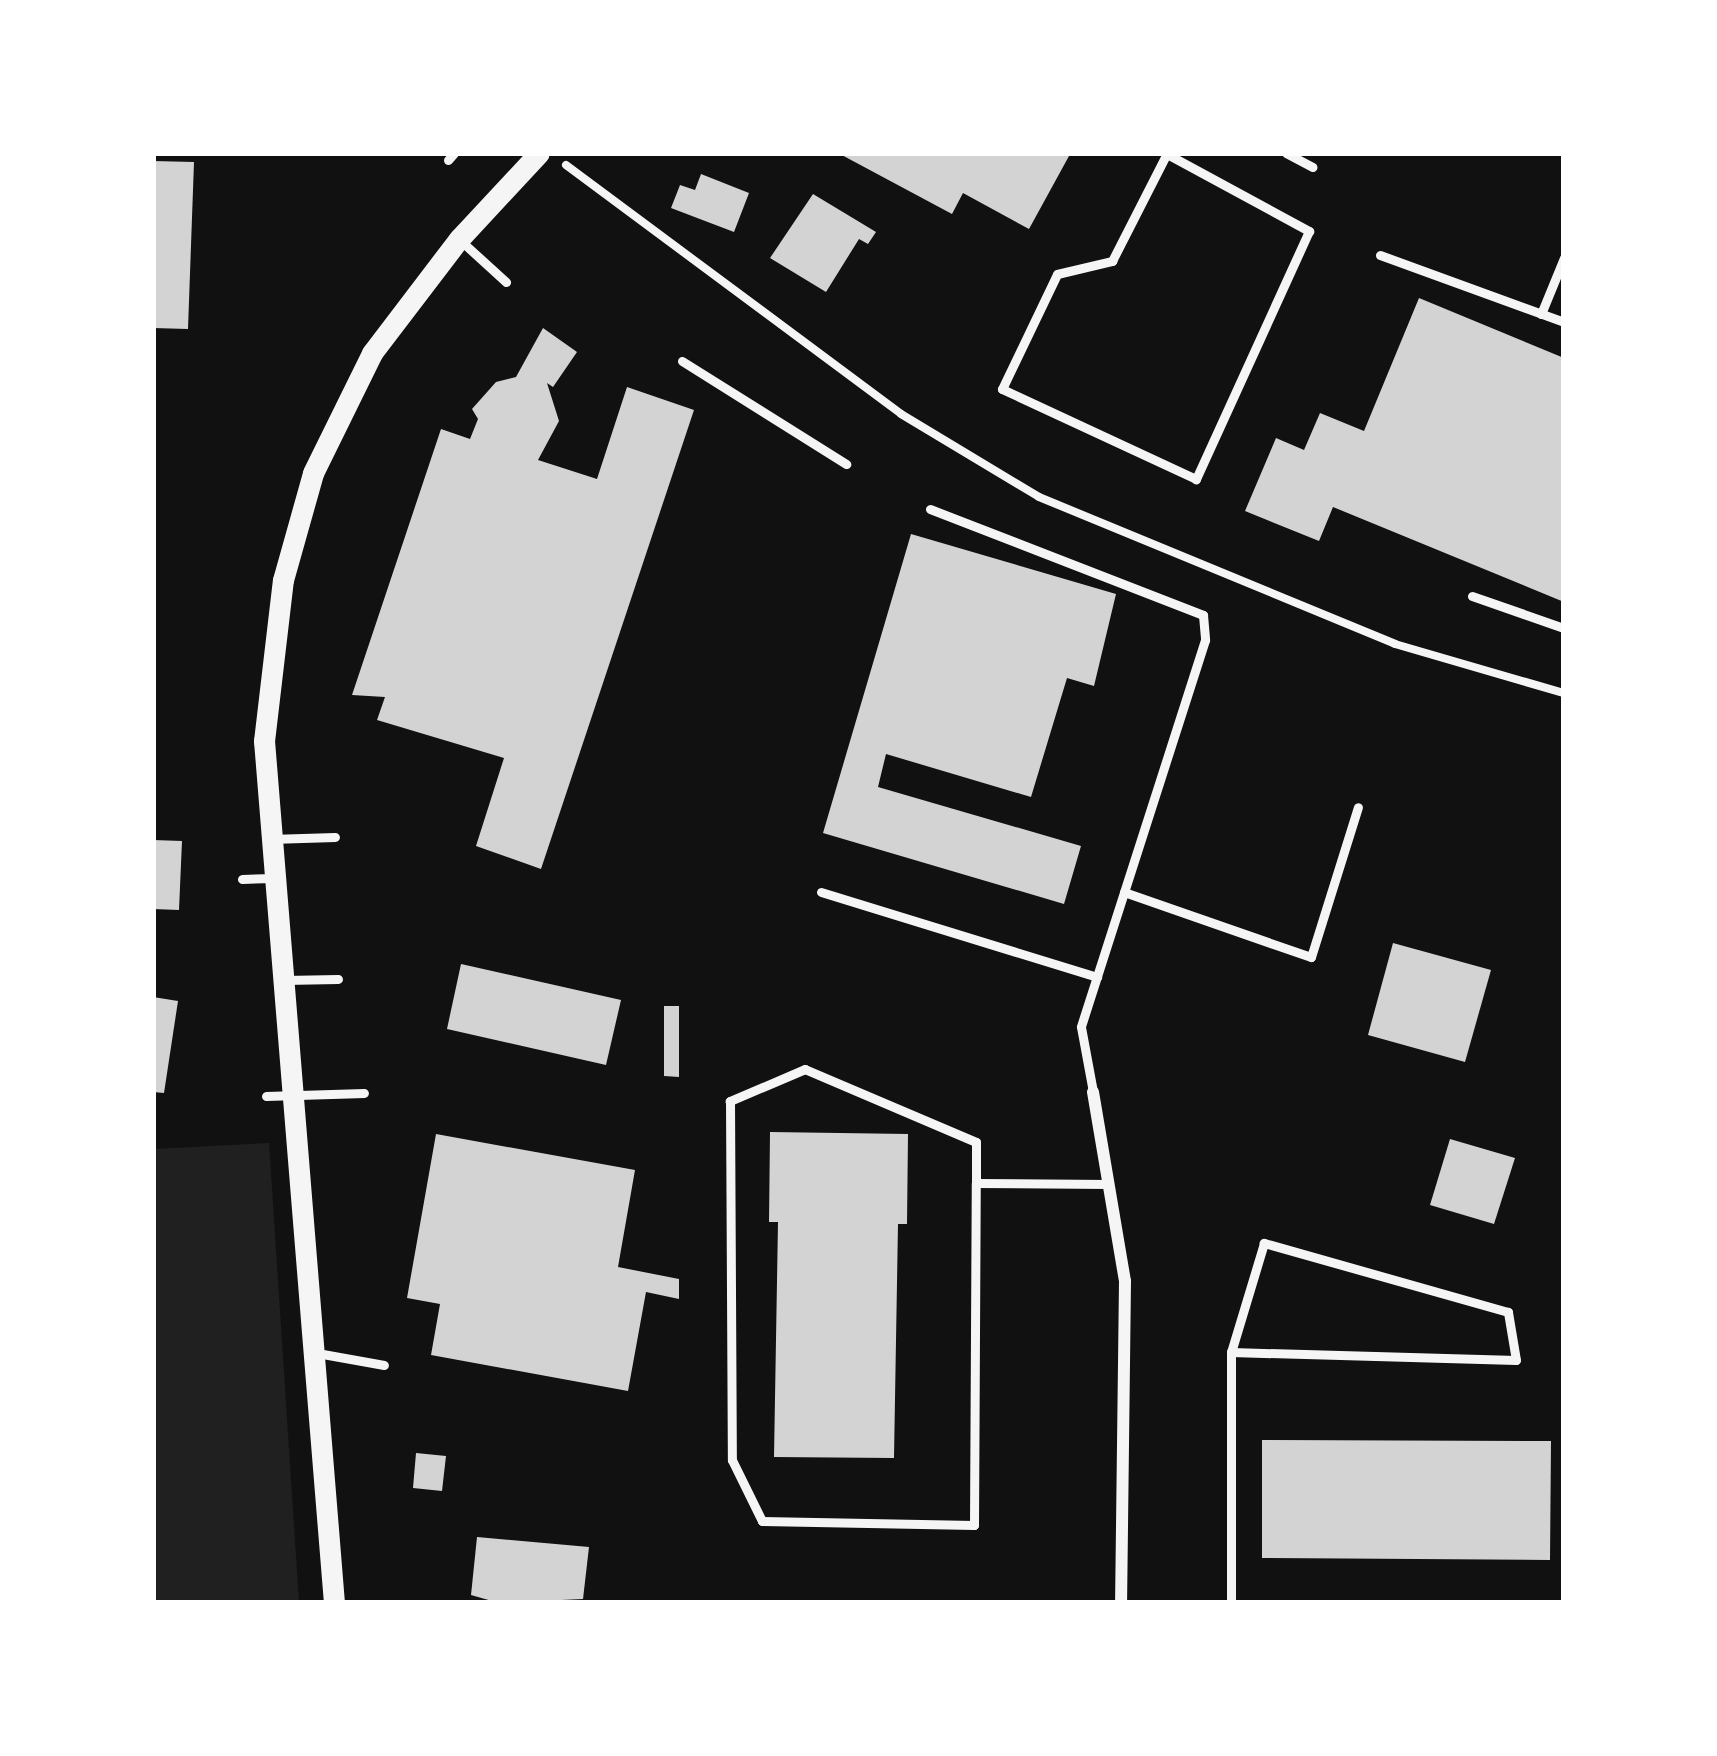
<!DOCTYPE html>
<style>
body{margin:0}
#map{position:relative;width:1717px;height:1756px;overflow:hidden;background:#111;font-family:Signika,sans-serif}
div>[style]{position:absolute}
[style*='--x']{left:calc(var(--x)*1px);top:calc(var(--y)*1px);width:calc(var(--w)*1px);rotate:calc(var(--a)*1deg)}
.green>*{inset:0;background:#202020}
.building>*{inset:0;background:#d3d3d3}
.path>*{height:8px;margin:-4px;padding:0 4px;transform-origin:4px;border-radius:4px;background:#f5f5f5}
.service>*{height:9px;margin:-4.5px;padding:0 4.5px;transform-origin:4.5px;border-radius:4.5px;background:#f5f5f5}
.minor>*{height:12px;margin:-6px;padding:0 6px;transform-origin:6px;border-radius:6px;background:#f5f5f5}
.tertiary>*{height:21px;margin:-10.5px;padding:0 10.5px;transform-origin:10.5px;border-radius:10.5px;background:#f5f5f5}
span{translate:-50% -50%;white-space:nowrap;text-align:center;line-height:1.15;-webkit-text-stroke:12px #fff;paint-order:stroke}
.frame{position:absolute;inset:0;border:156px solid #fff;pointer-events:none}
</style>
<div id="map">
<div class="green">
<i style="clip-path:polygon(269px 1143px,299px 1603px,153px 1603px,153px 1149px)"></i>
</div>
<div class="building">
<i style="clip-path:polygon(838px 153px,1064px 153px,1069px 156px,1029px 229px,963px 193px,952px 214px)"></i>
<i style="clip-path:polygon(153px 161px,194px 162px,188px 329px,153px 328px)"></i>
<i style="clip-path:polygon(701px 174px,749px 193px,734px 232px,671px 208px,680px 185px,695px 190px)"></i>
<i style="clip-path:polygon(813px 194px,876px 232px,868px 244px,859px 239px,826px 292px,770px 258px)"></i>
<i style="clip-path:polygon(1419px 298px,1564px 358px,1564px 602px,1333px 507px,1319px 541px,1245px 511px,1276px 438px,1304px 450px,1320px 413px,1364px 431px)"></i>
<i style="clip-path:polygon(543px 328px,577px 352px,553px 387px,547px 383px,559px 421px,538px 460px,597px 479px,627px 387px,694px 410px,541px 869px,476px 846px,504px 758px,377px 720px,385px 697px,352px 695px,441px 429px,470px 439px,478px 419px,472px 409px,496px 382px,516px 377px)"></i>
<i style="clip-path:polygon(911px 534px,1116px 594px,1094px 686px,1067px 678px,1031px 797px,886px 754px,878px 787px,1081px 846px,1064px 904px,823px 833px)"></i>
<i style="clip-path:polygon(153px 840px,182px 841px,179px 910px,153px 909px)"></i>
<i style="clip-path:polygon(1393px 943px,1491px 970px,1465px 1062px,1368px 1035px)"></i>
<i style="clip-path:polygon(461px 964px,621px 1000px,606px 1065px,447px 1029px)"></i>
<i style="clip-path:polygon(153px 997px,178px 1001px,164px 1093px,153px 1092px)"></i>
<i style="clip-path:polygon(664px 1006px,679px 1006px,679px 1077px,664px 1076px)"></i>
<i style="clip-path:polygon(770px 1132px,908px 1134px,907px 1224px,898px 1224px,894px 1458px,774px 1457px,778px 1222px,769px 1222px)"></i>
<i style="clip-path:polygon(436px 1134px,635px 1170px,618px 1267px,679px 1279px,679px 1299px,646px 1292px,628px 1391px,431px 1355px,440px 1304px,407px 1298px)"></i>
<i style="clip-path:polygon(1450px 1139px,1515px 1158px,1494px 1224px,1430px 1205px)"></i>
<i style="clip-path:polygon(1262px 1440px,1551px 1441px,1550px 1560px,1262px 1558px)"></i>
<i style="clip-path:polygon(416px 1453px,446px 1456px,442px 1491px,413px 1488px)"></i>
<i style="clip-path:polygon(477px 1537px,589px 1547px,583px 1599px,499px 1603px,471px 1595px)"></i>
</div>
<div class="path">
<i style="--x:566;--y:165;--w:417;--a:36.6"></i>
<i style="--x:901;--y:414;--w:161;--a:31"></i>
<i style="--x:1039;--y:497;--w:385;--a:22.4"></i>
<i style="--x:1395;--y:644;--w:176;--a:16.2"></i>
</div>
<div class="service">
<i style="--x:1286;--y:153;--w:30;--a:28"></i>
<i style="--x:1167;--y:154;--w:162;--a:28.5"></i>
<i style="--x:1309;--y:231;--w:273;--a:114.5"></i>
<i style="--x:1196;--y:479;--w:214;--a:-155.1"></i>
<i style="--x:1002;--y:389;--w:127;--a:-64.4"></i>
<i style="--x:1057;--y:274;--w:57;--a:-13.3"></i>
<i style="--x:1112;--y:261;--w:121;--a:-63"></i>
<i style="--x:448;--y:160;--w:9;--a:-49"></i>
<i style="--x:461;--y:241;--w:61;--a:42.3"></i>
<i style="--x:1380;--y:255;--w:196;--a:20"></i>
<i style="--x:1541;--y:314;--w:61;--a:-67.7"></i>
<i style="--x:682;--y:361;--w:194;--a:32.1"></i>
<i style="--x:930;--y:509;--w:293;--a:21.2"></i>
<i style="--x:1203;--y:615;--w:25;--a:85"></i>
<i style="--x:1205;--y:640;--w:406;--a:107.8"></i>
<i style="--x:1081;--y:1027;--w:66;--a:79.5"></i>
<i style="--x:1472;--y:596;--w:97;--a:19.2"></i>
<i style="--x:270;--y:839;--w:65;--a:-1.8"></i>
<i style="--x:242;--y:879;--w:32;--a:-2"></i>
<i style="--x:821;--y:892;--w:289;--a:17.1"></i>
<i style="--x:1124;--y:892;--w:198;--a:19.2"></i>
<i style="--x:1311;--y:957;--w:157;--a:-72.6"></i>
<i style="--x:284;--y:980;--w:54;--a:-1.1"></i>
<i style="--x:266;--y:1096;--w:98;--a:-1.8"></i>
<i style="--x:976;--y:1183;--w:41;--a:-90"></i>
<i style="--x:976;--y:1142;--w:186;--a:-156.9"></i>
<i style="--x:805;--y:1069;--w:82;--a:156.9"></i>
<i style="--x:730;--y:1101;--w:359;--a:89.7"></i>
<i style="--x:732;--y:1460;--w:68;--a:63.8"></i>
<i style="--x:762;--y:1521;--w:212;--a:1.1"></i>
<i style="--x:974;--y:1525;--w:342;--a:-89.7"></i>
<i style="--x:976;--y:1183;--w:133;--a:0.4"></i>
<i style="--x:1231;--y:1352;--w:285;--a:1.6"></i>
<i style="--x:1516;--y:1360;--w:49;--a:-99.5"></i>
<i style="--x:1508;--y:1312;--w:254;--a:-164.2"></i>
<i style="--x:1264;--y:1243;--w:114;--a:106.8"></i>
<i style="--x:1231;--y:1352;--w:251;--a:90"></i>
<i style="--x:317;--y:1353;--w:68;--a:10.2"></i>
</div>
<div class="minor">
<i style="--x:1093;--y:1092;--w:192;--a:80.4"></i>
<i style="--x:1125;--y:1281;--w:322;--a:90.7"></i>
</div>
<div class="tertiary">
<i style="--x:334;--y:1603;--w:865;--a:-94.64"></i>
<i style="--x:264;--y:741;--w:162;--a:-83.3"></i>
<i style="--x:283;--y:580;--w:111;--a:-74.3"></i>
<i style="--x:313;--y:473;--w:134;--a:-63.8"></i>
<i style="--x:372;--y:353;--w:143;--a:-52.7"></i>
<i style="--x:459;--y:239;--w:117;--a:-47.1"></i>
</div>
<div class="frame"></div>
</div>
